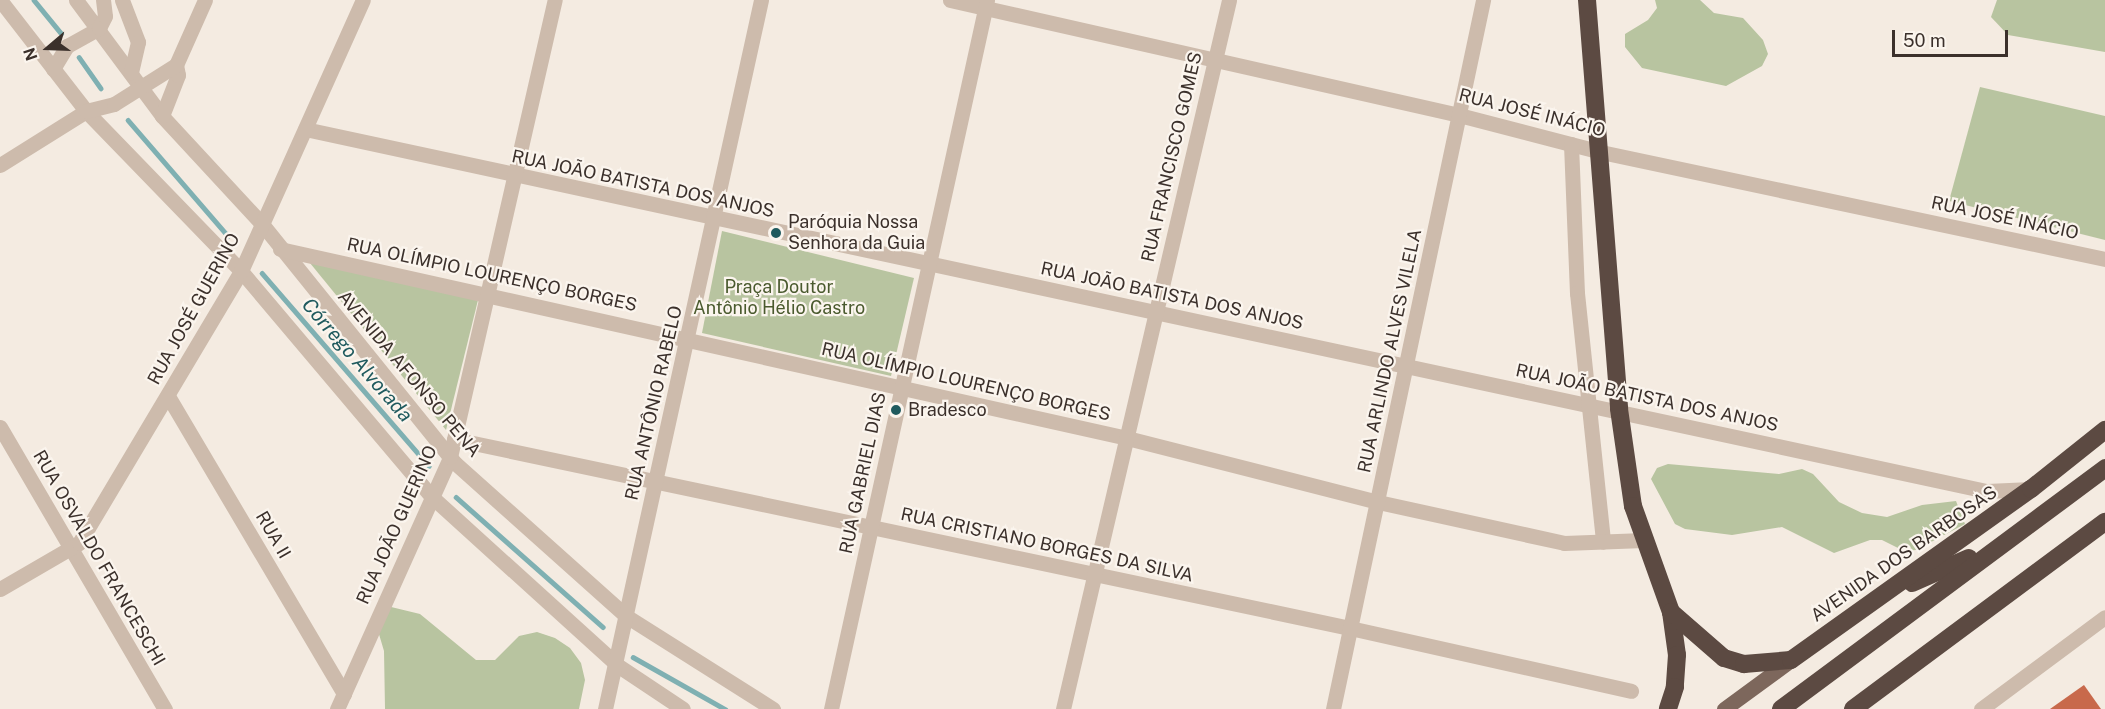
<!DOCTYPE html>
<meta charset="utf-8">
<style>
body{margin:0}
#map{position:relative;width:2105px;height:709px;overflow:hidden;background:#f4ebe1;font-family:"Public Sans",sans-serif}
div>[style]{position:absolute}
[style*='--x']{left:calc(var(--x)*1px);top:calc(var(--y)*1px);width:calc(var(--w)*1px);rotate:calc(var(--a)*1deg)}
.green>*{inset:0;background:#b8c4a0}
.stream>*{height:4.5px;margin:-2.25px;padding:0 2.25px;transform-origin:2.25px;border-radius:2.25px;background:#7fb0b2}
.building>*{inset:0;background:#c8694b}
.minor>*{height:15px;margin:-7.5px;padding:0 7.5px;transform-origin:7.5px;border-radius:7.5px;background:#cdbbac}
.major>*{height:15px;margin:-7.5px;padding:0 7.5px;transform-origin:7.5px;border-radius:7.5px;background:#7d675c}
.highway>*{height:18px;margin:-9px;padding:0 9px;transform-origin:9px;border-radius:9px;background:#5c4a42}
.dots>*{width:16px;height:16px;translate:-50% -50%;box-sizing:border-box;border:3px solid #fbf5ee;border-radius:50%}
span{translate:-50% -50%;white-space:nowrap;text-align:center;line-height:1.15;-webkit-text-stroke:4.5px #fbf5ee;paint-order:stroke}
.street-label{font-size:18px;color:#3b302b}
.poi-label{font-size:18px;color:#3b302b}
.left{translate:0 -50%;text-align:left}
.park-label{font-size:18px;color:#4a5a2e}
.water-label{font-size:20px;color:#1f5a5e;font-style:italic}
.north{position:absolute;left:18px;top:18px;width:60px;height:60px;-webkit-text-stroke:4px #fbf5ee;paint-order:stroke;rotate:251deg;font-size:16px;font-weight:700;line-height:24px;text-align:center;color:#3b302b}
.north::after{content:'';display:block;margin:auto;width:21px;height:27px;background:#3b302b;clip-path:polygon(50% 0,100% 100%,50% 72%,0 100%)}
.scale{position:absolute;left:1892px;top:30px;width:116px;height:27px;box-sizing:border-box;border:3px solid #3b302b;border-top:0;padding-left:8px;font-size:18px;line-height:21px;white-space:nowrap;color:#3b302b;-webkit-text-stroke:4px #fbf5ee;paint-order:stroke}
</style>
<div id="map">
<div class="green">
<i style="clip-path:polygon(1655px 0,1700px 0,1714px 13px,1743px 18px,1763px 40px,1768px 54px,1762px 66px,1726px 86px,1642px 68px,1625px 47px,1625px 34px,1648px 20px,1657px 8px)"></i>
<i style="clip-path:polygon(1997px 0,2105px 0,2105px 52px,2008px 35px,1991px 17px)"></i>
<i style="clip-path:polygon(1980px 87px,2105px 116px,2105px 240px,1949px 201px)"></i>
<i style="clip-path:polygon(722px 231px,914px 278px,891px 376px,702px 333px)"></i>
<i style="clip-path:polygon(310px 263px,478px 300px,446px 430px)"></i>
<i style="clip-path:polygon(1668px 464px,1779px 474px,1802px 469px,1813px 474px,1839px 502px,1862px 513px,1887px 517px,1922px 505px,1956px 501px,1965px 524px,1916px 550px,1904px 551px,1882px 540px,1870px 540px,1834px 553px,1782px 527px,1732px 535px,1685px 529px,1675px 524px,1651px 479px,1657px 468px)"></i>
<i style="clip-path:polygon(387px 606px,420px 614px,476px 660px,495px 660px,519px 636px,537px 632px,555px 638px,570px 648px,581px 663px,585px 680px,579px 709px,385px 709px,384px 651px,373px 614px)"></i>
</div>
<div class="stream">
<i style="--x:34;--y:0;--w:43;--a:50.7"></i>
<i style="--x:79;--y:57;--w:38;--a:55"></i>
<i style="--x:128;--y:120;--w:153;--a:49.2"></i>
<i style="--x:262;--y:273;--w:255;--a:49.1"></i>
<i style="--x:456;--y:497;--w:196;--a:41.5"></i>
<i style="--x:633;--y:657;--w:106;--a:29.5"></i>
</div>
<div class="building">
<i style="clip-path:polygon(2084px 685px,2101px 709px,2050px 709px)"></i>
</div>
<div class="minor">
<i style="--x:0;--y:0;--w:140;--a:52.2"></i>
<i style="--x:86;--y:111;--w:223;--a:45.9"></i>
<i style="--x:241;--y:271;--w:296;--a:49.8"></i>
<i style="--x:432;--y:497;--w:250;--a:42.2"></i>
<i style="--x:617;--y:665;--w:79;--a:33.7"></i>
<i style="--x:76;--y:0;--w:144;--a:53.4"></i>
<i style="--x:162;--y:116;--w:147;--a:47.2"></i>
<i style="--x:262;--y:224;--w:307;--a:51.1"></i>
<i style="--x:455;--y:463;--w:229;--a:41.8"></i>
<i style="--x:626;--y:616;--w:174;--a:32.3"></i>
<i style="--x:122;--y:0;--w:45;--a:69.1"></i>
<i style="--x:138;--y:42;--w:31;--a:103"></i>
<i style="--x:950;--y:0;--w:522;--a:12.73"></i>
<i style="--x:1459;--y:115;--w:147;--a:14.6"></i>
<i style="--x:1601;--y:152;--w:515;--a:11.99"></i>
<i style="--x:53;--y:69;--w:27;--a:-59"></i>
<i style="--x:67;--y:46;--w:37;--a:-29"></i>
<i style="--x:99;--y:28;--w:13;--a:-63"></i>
<i style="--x:105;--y:16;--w:16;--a:-97"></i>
<i style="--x:162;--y:116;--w:44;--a:-68.7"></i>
<i style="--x:178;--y:75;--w:10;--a:-101"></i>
<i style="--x:176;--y:65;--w:71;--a:-66"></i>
<i style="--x:305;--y:129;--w:1721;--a:12.15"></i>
<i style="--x:1987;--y:491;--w:44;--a:-2.6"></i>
<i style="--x:1571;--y:144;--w:149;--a:87.7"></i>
<i style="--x:1577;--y:293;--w:250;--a:84"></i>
<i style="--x:0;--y:165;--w:102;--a:-32.1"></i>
<i style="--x:86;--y:111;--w:29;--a:-14"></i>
<i style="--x:114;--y:104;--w:73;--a:-32.2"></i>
<i style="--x:280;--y:249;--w:868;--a:12.58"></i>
<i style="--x:1127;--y:438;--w:259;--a:14.3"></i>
<i style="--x:1378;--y:502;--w:190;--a:12.4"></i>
<i style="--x:1564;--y:543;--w:80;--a:-2.1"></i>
<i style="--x:168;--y:396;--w:346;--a:59.4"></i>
<i style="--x:0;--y:427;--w:327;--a:59.7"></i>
<i style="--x:454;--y:439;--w:916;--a:11.91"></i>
<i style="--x:1350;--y:628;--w:288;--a:12.6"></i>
<i style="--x:0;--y:589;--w:91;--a:-30.2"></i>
<i style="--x:79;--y:543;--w:317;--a:-59.2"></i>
<i style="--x:241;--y:271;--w:297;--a:-65.8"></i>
<i style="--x:337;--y:709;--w:276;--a:-65.8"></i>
<i style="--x:450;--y:457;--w:469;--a:-77.1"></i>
<i style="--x:605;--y:709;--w:726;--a:-77.59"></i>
<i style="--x:831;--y:709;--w:726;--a:-77.59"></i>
<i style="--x:1063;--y:709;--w:728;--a:-76.82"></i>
<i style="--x:1333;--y:709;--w:725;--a:-78.05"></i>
<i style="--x:1981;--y:709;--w:154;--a:-36.6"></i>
</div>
<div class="major">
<i style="--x:1724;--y:709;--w:83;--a:-36.2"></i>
</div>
<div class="highway">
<i style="--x:1587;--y:0;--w:410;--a:85.5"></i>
<i style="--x:1619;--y:409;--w:98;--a:81.8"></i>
<i style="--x:1633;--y:506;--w:113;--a:70.3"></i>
<i style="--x:1671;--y:612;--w:43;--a:82.1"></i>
<i style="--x:1677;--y:655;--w:32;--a:94"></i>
<i style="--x:1675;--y:687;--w:23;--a:108"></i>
<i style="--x:1912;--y:583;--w:62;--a:-23.7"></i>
<i style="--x:1671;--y:612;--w:70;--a:41"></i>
<i style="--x:1724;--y:658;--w:21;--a:17"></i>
<i style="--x:1744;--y:664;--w:47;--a:-4.9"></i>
<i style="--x:1791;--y:660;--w:295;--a:-35.5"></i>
<i style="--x:2031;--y:489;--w:95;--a:-38.6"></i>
<i style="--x:1781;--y:709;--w:404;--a:-36.6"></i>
<i style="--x:1853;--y:709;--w:314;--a:-36.6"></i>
</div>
<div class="dots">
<i style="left:776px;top:233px;background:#1f5a5e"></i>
<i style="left:896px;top:410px;background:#1f5a5e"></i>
</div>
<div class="street-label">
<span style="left:1532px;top:113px;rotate:14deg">RUA JOSÉ INÁCIO</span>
<span style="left:1172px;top:157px;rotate:-77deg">RUA FRANCISCO GOMES</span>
<span style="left:643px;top:184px;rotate:12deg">RUA JOÃO BATISTA DOS ANJOS</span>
<span style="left:2005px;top:218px;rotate:12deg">RUA JOSÉ INÁCIO</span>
<span style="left:492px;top:275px;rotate:12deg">RUA OLÍMPIO LOURENÇO BORGES</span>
<span style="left:1172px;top:296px;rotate:12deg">RUA JOÃO BATISTA DOS ANJOS</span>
<span style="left:194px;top:309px;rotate:-61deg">RUA JOSÉ GUERINO</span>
<span style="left:1390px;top:351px;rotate:-78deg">RUA ARLINDO ALVES VILELA</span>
<span style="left:409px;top:374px;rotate:50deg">AVENIDA AFONSO PENA</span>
<span style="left:966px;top:382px;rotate:13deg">RUA OLÍMPIO LOURENÇO BORGES</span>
<span style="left:1647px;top:398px;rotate:12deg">RUA JOÃO BATISTA DOS ANJOS</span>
<span style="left:654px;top:403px;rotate:-77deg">RUA ANTÔNIO RABELO</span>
<span style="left:863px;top:473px;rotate:-78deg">RUA GABRIEL DIAS</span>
<span style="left:397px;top:525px;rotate:-66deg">RUA JOÃO GUERINO</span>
<span style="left:273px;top:535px;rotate:60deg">RUA II</span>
<span style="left:1047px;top:545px;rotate:12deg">RUA CRISTIANO BORGES DA SILVA</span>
<span style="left:1904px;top:554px;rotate:-35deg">AVENIDA DOS BARBOSAS</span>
<span style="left:99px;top:558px;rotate:60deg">RUA OSVALDO FRANCESCHI</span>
</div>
<div class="poi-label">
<span class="left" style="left:788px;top:233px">Paróquia Nossa<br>Senhora da Guia</span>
<span class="left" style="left:908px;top:410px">Bradesco</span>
</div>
<div class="park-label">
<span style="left:779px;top:298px">Praça Doutor<br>Antônio Hélio Castro</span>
</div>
<div class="water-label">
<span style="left:357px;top:360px;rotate:49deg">Córrego Alvorada</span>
</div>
<div class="north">N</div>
<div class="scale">50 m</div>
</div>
